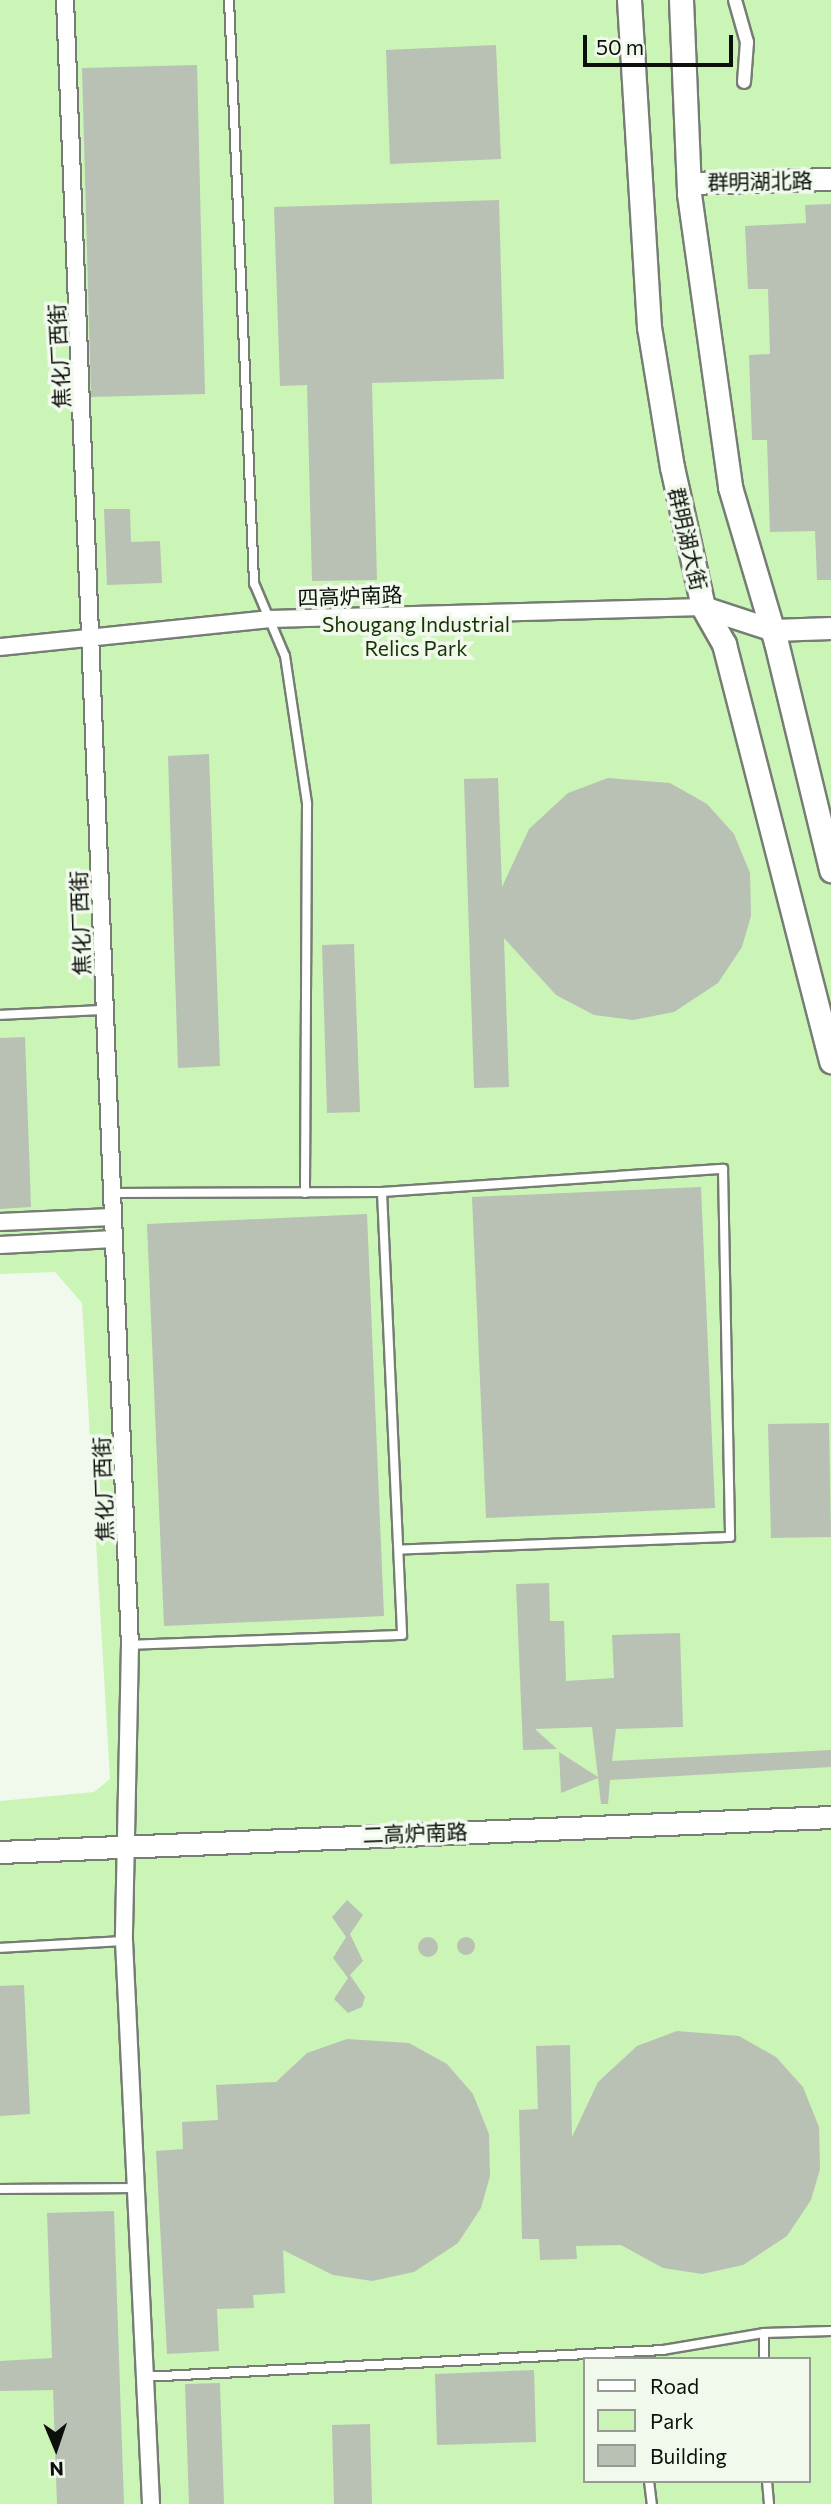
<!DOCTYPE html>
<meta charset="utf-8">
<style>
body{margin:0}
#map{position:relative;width:831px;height:2504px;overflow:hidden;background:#f1f9ed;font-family:Commissioner,"Noto Sans SC",sans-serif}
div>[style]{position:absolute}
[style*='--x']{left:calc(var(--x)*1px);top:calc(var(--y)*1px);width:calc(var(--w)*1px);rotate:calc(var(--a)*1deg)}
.green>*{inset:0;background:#caf5b7}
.building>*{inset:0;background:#b9c1b5}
.round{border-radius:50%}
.roads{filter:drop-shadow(2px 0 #767d73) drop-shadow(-2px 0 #767d73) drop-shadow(0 2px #767d73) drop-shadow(0 -2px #767d73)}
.service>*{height:8px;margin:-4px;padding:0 4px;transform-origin:4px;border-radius:4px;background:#fff}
.pedestrian>*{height:12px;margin:-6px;padding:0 6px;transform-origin:6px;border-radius:6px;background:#fff}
.minor>*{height:16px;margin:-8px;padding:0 8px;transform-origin:8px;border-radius:8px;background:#fff}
.tertiary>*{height:21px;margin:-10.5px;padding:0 10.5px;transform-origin:10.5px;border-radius:10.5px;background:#fff}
.secondary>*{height:23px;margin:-11.5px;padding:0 11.5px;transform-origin:11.5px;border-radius:11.5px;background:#fff}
span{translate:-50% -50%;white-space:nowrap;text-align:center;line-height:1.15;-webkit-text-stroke:7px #f1f9ed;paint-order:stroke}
.street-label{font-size:21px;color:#0c0f0b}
.park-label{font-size:21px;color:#173205}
.legend{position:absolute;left:583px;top:2357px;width:228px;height:126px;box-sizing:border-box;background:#f1f9ed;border:2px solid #959b93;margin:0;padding:9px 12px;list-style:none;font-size:21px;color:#0c0f0b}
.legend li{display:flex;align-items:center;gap:14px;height:35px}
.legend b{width:35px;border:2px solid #959b93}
.north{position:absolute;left:21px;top:2413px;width:70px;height:70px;-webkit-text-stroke:5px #f1f9ed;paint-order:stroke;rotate:178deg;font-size:19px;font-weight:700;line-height:28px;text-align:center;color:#0c0f0b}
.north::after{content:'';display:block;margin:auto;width:24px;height:32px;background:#0c0f0b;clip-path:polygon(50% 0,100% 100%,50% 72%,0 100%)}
.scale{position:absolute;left:583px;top:35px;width:150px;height:32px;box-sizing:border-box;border:4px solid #0c0f0b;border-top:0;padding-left:9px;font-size:21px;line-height:24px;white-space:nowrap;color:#0c0f0b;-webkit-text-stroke:5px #f1f9ed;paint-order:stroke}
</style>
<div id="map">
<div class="green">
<i style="clip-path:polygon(evenodd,0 0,831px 0,831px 2504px,0 2504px,0 1801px,94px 1792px,110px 1779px,82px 1303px,55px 1272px,0 1274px,0 0,584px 2359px,808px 2359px,808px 2481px,584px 2481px,584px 2359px)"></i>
</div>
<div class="building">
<i style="clip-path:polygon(496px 45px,501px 159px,390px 164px,386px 50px)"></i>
<i style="clip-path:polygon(197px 65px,205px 394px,91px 397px,82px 68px)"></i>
<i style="clip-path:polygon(499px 200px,504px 379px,372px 383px,377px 580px,312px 581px,307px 385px,280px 386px,274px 207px)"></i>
<i style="clip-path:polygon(831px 204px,831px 580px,817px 580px,815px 531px,770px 532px,767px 440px,752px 440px,749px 355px,770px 354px,768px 289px,748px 289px,745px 226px,806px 223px,805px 205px)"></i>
<i style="clip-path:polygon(104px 509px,130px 509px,131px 542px,160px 541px,162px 583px,107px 585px)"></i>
<i style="clip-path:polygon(209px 754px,220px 1066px,178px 1068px,168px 756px)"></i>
<i style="clip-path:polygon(498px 778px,502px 887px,529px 829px,568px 793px,608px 778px,670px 783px,707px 804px,734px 834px,750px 873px,751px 916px,742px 947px,718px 983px,674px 1012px,633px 1020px,594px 1015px,556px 995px,504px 938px,509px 1087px,474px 1088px,464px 779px)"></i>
<i style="clip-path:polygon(354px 944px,360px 1112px,327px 1113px,322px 945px)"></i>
<i style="clip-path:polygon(25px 1037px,31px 1207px,0 1209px,0 1038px)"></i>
<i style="clip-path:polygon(701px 1187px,715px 1508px,486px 1518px,472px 1197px)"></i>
<i style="clip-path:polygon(367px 1214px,384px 1616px,164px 1626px,147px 1224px)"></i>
<i style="clip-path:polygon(829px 1423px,831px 1537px,771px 1538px,768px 1424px)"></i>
<i style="clip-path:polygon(549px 1583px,550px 1621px,564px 1621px,566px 1681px,614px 1678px,612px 1635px,680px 1633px,683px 1727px,616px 1729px,612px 1761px,831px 1750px,831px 1767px,610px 1780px,608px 1804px,601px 1804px,598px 1778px,561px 1793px,559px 1752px,598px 1777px,592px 1727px,535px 1729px,557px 1749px,523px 1750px,516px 1584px)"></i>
<i style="clip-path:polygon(347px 1900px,363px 1915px,350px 1934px,363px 1961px,350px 1975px,365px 1997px,362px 2007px,348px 2013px,334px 1999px,348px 1978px,333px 1958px,346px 1937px,332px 1917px)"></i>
<i class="round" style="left:457px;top:1937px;width:18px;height:18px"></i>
<i class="round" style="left:418px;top:1937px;width:20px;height:20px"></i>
<i style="clip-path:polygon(24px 1985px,30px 2114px,0 2116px,0 1986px)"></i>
<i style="clip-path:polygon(677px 2031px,739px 2036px,776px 2057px,803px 2087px,819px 2127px,820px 2169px,811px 2200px,787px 2236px,743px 2265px,702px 2274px,663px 2268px,621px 2245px,576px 2246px,577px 2259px,540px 2260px,539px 2239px,522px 2239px,519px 2110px,538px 2109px,536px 2046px,570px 2045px,572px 2137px,598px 2082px,637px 2046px)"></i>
<i style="clip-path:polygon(347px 2039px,409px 2043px,447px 2064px,473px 2094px,489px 2134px,490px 2176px,481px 2208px,458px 2243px,414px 2272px,372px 2281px,333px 2275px,283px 2250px,285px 2293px,253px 2295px,254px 2308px,217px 2309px,219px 2351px,167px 2354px,156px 2151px,183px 2149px,182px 2122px,218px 2120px,216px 2085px,276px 2082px,307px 2053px)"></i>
<i style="clip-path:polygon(114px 2211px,124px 2504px,57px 2504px,53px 2390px,0 2391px,0 2361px,52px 2358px,47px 2213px)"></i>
<i style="clip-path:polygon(534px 2370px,536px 2442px,437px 2445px,435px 2374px)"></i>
<i style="clip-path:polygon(220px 2383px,224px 2504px,189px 2504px,185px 2384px)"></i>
<i style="clip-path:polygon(370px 2424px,372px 2504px,334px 2504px,332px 2425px)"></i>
</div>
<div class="roads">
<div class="service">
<i style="--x:229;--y:0;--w:584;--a:87.54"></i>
<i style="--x:254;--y:583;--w:79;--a:67"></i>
<i style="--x:285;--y:656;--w:150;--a:81.5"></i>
<i style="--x:307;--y:804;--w:389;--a:90.3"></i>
<i style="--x:0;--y:1015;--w:103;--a:-2.8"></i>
<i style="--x:382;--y:1192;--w:342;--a:-3.9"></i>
<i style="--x:723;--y:1169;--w:368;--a:88.9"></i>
<i style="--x:730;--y:1537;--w:331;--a:177.8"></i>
<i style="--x:111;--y:1193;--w:271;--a:-0.2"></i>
<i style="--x:382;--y:1192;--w:443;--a:87.4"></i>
<i style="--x:402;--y:1635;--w:272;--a:177.9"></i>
<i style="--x:0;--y:1948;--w:124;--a:-3.2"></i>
<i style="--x:0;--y:2189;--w:133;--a:-0.4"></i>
<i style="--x:764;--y:2359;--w:26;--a:-90"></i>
<i style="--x:764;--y:2333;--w:67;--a:-1.7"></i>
<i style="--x:143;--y:2377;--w:521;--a:-2.97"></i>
<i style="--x:663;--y:2350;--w:102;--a:-9.6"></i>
<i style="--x:649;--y:2481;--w:23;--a:83"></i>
<i style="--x:767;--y:2481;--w:23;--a:85"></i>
</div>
<div class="pedestrian">
<i style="--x:735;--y:0;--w:44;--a:74.1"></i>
<i style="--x:747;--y:42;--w:40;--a:94.3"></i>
</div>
<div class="minor">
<i style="--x:65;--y:0;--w:1646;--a:87.74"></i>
<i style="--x:130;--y:1645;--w:296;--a:91.2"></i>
<i style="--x:124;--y:1941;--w:564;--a:87.25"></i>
<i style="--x:0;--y:647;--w:271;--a:-5.9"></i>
<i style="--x:270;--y:619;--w:433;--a:-1.6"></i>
<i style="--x:0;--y:1222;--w:112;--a:-2.6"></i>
<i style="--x:0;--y:1245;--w:114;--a:-3"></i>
</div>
<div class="tertiary">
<i style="--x:688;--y:183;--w:143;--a:-1.6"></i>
<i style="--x:703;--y:607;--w:74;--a:18.2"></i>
<i style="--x:773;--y:630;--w:58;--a:-2"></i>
<i style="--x:0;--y:1852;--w:832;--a:-2.41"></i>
</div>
<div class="secondary">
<i style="--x:629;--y:0;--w:328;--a:86.5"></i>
<i style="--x:649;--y:327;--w:142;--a:80.7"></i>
<i style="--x:672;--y:467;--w:143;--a:77.5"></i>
<i style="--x:703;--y:607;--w:43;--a:60.4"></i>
<i style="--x:724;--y:644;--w:431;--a:75.6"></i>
<i style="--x:681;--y:0;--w:194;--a:87.6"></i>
<i style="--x:689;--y:194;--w:296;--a:82"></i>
<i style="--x:730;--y:487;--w:162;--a:73.5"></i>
<i style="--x:776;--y:642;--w:235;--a:76.4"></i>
</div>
</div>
<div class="street-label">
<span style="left:760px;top:181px;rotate:-1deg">群明湖北路</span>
<span style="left:59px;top:356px;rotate:-93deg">焦化厂西街</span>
<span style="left:688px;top:539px;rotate:77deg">群明湖大街</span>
<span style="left:350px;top:596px;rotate:-2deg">四高炉南路</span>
<span style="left:80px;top:923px;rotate:-92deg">焦化厂西街</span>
<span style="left:103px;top:1489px;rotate:-92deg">焦化厂西街</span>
<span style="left:415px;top:1833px;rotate:-2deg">二高炉南路</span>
</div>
<div class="park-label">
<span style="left:416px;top:636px">Shougang Industrial<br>Relics Park</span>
</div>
<ul class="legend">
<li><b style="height:9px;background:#fff"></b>Road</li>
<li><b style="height:19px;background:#caf5b7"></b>Park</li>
<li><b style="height:19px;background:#b9c1b5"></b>Building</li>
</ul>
<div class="north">N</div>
<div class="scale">50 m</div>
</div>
